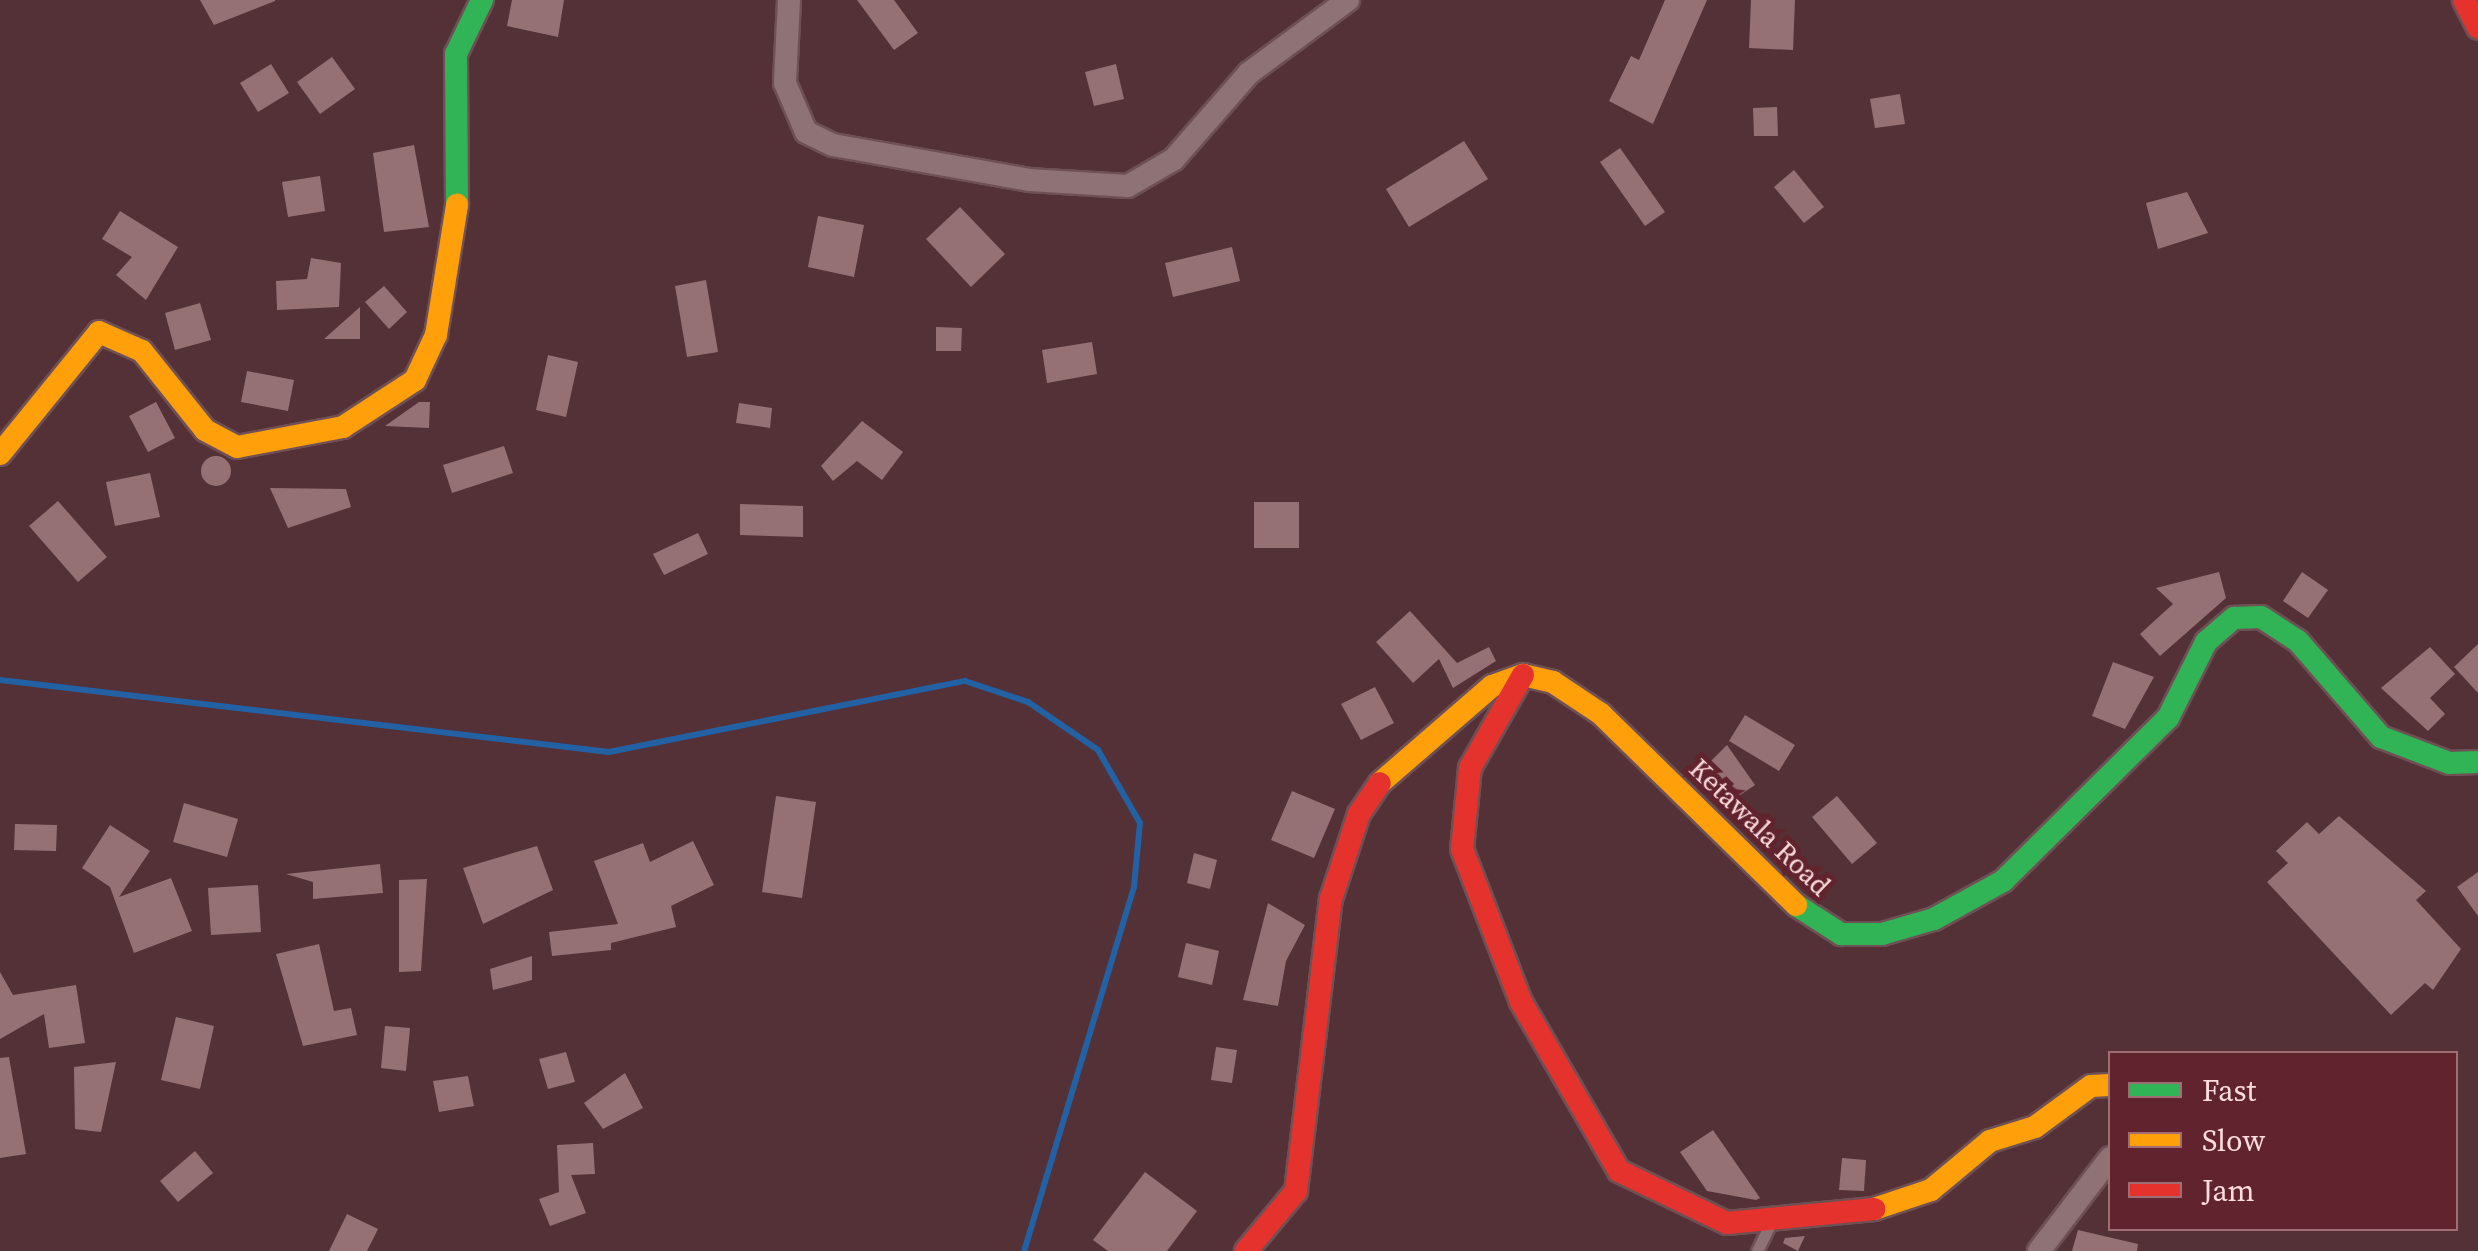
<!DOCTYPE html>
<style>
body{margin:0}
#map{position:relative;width:2478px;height:1251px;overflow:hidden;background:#533137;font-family:"Source Serif 4",serif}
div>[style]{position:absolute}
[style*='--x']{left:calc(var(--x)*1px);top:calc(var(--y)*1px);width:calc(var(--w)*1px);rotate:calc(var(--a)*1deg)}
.stream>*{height:6px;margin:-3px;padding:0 3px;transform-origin:3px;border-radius:3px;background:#2361a5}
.building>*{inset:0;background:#957176}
.round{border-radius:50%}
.roads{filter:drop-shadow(2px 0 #6e5055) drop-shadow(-2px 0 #6e5055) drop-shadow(0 2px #6e5055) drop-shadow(0 -2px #6e5055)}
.lane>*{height:11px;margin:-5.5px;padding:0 5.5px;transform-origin:5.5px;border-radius:5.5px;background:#8e7276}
.street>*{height:22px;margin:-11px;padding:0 11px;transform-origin:11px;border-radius:11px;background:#8e7276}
.fast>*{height:22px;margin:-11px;padding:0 11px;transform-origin:11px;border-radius:11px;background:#30b455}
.slow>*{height:22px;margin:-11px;padding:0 11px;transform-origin:11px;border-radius:11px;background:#ff9f0a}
.jam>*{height:22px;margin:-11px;padding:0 11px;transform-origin:11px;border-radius:11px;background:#e5322d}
span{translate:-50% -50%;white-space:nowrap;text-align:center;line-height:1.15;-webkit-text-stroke:10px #61232d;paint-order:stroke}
.street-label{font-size:28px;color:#fedddf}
.legend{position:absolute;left:2108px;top:1051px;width:350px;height:180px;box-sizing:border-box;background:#61232d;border:2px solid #a06d74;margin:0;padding:12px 18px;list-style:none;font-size:30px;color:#fedddf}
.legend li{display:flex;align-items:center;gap:20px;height:50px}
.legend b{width:50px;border:2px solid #a06d74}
</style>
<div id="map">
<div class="stream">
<i style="--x:0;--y:680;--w:613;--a:6.74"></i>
<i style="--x:609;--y:752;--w:363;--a:-11.3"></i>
<i style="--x:965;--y:681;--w:66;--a:18.4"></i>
<i style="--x:1028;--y:702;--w:85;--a:34.4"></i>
<i style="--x:1098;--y:750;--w:84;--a:60.1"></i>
<i style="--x:1140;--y:823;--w:64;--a:95.4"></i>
<i style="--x:1134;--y:887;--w:380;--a:106.8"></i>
</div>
<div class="building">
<i style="clip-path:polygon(200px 0,275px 0,275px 1px,214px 25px)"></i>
<i style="clip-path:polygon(512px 0,564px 0,558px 37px,507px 26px)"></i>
<i style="clip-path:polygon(857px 0,894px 0,918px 33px,894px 50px)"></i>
<i style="clip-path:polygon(1665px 0,1707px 0,1653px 124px,1609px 101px,1631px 56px,1639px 60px)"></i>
<i style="clip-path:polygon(1751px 0,1795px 0,1793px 50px,1749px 48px)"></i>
<i style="clip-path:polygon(332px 57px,355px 89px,320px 114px,297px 82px)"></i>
<i style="clip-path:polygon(271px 64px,289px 93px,258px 112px,240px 83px)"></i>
<i style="clip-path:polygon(1116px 64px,1124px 99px,1094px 106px,1085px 72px)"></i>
<i style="clip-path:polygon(1900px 94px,1905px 124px,1875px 128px,1870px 99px)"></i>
<i style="clip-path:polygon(1777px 107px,1778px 136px,1754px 136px,1753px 108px)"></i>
<i style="clip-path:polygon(1464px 141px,1488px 179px,1409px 227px,1386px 189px)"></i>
<i style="clip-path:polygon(414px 145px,429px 227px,384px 232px,373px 153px)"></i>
<i style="clip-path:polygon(1620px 148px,1665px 212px,1645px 226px,1600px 162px)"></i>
<i style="clip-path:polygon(1794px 170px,1824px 207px,1804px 223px,1774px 187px)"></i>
<i style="clip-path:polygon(320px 176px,325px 211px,288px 217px,282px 182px)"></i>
<i style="clip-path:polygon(2187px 192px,2208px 233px,2158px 249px,2146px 203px)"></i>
<i style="clip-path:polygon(960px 207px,1005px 254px,971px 287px,926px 239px)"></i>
<i style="clip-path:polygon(120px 211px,178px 247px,146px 300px,116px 275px,132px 257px,102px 239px)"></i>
<i style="clip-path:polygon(818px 216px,864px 225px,854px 277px,808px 267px)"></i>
<i style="clip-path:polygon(1232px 247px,1240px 281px,1173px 297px,1165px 263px)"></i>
<i style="clip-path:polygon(311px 258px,341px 263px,339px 307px,277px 310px,276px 281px,307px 279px)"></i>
<i style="clip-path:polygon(706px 280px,718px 352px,687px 357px,675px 286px)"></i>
<i style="clip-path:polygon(384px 286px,407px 312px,389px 329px,365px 302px)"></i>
<i style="clip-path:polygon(200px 303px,211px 340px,175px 350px,165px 313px)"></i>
<i style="clip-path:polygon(360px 307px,360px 339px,324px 339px)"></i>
<i style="clip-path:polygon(936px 327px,962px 328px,961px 351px,936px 351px)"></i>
<i style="clip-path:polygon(1092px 342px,1097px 374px,1047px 383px,1042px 350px)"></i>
<i style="clip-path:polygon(548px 355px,578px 362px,566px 417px,536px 410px)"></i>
<i style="clip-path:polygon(247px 371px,294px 380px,288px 411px,241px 402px)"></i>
<i style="clip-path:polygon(156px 402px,175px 438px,148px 452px,129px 416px)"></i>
<i style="clip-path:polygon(419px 402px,430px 402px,429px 428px,385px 426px)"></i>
<i style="clip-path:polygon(739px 403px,772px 408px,770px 428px,736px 423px)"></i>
<i style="clip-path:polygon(862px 421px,903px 452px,882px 480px,857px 461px,833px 481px,821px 466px)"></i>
<i style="clip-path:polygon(504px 446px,513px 473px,452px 493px,443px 465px)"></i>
<i class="round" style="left:201px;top:456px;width:30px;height:30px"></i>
<i style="clip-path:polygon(150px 473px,160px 517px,115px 526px,106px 482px)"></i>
<i style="clip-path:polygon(270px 488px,346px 489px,351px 507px,288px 528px)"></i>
<i style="clip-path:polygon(58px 501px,107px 557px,78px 582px,29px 526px)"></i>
<i style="clip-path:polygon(1254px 502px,1299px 502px,1299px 548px,1254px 548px)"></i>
<i style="clip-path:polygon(740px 504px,803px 506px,803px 537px,740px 535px)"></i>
<i style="clip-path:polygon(698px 533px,708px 554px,664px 575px,653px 554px)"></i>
<i style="clip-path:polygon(2219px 572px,2226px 598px,2160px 656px,2140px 634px,2173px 604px,2156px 588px)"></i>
<i style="clip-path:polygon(2302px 572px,2328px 590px,2308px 618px,2283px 601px)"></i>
<i style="clip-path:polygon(1410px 611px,1457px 663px,1489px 647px,1496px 661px,1453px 688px,1439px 659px,1413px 683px,1376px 642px)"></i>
<i style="clip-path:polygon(2478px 644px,2478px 693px,2454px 667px)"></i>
<i style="clip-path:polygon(2430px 647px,2455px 674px,2430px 698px,2445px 714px,2428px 731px,2381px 688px)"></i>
<i style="clip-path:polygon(2113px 662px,2154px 677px,2125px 729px,2092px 716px)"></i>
<i style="clip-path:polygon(1375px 687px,1394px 723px,1361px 740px,1341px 704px)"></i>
<i style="clip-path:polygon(1745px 715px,1795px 745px,1779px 771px,1729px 741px)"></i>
<i style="clip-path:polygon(1727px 745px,1755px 785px,1728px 803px,1704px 768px)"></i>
<i style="clip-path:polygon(1292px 791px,1335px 809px,1314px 858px,1271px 840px)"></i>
<i style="clip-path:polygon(776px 796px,816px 802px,802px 898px,762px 892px)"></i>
<i style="clip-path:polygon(1837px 796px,1877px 843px,1852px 864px,1812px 817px)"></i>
<i style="clip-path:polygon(184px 803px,238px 819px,227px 857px,173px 842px)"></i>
<i style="clip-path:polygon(2339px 816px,2426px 891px,2416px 900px,2461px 949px,2433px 990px,2425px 983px,2391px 1015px,2267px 882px,2288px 863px,2276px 851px,2307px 822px,2319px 834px)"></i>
<i style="clip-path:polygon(15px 824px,57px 825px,56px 851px,14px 850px)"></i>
<i style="clip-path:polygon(110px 825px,150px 851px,119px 897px,171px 878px,192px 931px,134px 953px,110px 887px,82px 868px)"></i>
<i style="clip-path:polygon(693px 841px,714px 885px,671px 906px,676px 927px,611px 943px,611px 950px,552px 956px,549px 932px,618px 924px,594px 861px,643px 843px,650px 862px)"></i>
<i style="clip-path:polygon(537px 846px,553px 890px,483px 924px,463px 868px)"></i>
<i style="clip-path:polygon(1194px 853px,1217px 860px,1210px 889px,1187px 883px)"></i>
<i style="clip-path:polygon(380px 864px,383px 893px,313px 899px,313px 882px,286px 874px)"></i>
<i style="clip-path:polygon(2478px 872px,2478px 916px,2457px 887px)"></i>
<i style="clip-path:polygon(427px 879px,421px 971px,399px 972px,399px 880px)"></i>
<i style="clip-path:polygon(258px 885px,261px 932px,211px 935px,208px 888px)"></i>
<i style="clip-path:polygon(1268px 903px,1305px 925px,1286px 961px,1278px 1006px,1243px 1000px)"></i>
<i style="clip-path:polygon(1186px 943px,1219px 951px,1212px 985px,1178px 977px)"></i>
<i style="clip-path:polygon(319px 944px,334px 1011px,351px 1008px,357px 1035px,303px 1046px,276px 954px)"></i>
<i style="clip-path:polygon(532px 956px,532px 980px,493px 990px,490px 969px)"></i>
<i style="clip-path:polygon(0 972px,13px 995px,76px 985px,85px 1043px,49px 1048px,44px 1014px,0 1039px)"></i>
<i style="clip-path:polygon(176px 1017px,214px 1026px,200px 1089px,161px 1080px)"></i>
<i style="clip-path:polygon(385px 1026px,410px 1028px,406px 1071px,381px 1068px)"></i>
<i style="clip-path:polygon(1216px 1047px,1237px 1050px,1232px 1083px,1211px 1080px)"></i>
<i style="clip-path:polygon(566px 1052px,575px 1082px,548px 1089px,539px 1059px)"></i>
<i style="clip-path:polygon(9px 1057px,26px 1154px,0 1158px,0 1058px)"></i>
<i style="clip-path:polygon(116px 1062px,101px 1132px,75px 1129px,74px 1067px)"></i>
<i style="clip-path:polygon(625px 1073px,643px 1108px,603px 1129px,584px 1103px)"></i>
<i style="clip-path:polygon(468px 1076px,474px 1106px,439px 1112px,433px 1081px)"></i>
<i style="clip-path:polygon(1713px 1130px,1760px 1198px,1756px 1200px,1707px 1191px,1680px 1152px)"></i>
<i style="clip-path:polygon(593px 1143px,595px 1174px,571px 1175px,586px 1213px,550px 1226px,539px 1199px,559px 1192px,557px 1145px)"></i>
<i style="clip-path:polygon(195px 1151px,213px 1173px,178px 1202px,160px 1181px)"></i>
<i style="clip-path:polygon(1842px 1158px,1866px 1160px,1864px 1191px,1839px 1190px)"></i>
<i style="clip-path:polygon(1145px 1172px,1197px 1211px,1167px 1251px,1108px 1251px,1093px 1240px)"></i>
<i style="clip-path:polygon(347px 1214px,378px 1229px,367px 1251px,329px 1251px)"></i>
<i style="clip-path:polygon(2078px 1230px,2138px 1244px,2137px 1251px,2072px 1251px)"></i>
<i style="clip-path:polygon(1805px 1236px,1798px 1251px,1783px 1243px,1785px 1238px)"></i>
</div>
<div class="roads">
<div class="lane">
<i style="--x:1757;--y:1251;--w:30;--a:-64"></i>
</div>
<div class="street">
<i style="--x:789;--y:0;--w:83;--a:92.8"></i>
<i style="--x:785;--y:83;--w:53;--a:66.8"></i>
<i style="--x:806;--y:132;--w:30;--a:26"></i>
<i style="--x:833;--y:145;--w:199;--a:10.1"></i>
<i style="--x:1029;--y:180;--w:99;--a:3.5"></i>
<i style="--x:1128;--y:186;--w:53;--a:-30.4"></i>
<i style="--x:1174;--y:159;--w:114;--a:-48.9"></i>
<i style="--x:1249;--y:73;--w:123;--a:-36.4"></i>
<i style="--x:2039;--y:1251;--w:117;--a:-52.6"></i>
</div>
<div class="fast">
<i style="--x:457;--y:205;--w:151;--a:-90.4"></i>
<i style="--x:456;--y:54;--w:60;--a:-64.3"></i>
<i style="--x:1796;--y:905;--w:54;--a:32.8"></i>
<i style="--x:1841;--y:934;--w:41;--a:0"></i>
<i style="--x:1882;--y:934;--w:54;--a:-16.1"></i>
<i style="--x:1934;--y:919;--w:79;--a:-28.8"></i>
<i style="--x:2003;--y:881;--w:232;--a:-44.7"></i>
<i style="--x:2168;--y:718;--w:85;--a:-63.4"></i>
<i style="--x:2206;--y:642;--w:37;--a:-41"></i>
<i style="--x:2234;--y:618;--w:27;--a:-2"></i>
<i style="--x:2261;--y:617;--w:44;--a:33"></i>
<i style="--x:2298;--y:641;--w:127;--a:49.2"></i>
<i style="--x:2381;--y:737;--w:73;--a:20.9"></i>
<i style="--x:2449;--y:763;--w:29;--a:-2"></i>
</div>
<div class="slow">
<i style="--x:0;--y:454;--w:157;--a:-50.9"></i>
<i style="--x:99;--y:332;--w:47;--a:23.8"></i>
<i style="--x:142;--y:351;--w:101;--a:51.4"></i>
<i style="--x:205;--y:430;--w:36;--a:28"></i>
<i style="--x:237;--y:447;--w:108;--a:-10.7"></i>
<i style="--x:343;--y:427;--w:86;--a:-33.1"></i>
<i style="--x:415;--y:380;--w:50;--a:-65"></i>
<i style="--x:436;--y:335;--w:132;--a:-80.8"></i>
<i style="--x:1380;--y:783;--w:148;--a:-40.9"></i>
<i style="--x:1492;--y:686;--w:33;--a:-20"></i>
<i style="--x:1523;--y:675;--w:31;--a:13"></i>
<i style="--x:1553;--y:682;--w:58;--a:33.7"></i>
<i style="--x:1601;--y:714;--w:273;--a:44.4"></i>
<i style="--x:1874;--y:1209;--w:60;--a:-18.4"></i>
<i style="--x:1931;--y:1190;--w:77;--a:-39.7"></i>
<i style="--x:1990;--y:1141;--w:47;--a:-17.3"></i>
<i style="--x:2035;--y:1127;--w:69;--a:-36.2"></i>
<i style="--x:2091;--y:1086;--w:19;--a:-3"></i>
</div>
<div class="jam">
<i style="--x:2464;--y:0;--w:31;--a:63"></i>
<i style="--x:1523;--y:675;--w:107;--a:119.7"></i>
<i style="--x:1470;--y:768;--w:81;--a:95.6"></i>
<i style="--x:1462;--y:849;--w:164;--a:68.9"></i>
<i style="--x:1521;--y:1002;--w:195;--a:59.9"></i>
<i style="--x:1619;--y:1171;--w:120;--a:25.7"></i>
<i style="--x:1727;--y:1223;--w:148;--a:-5.4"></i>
<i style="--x:1246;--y:1251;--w:78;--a:-50.2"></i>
<i style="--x:1296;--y:1191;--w:294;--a:-83.2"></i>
<i style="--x:1331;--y:899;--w:89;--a:-71.8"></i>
<i style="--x:1359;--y:814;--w:37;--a:-56"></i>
</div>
</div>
<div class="street-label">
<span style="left:1760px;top:827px;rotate:44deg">Ketawala Road</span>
</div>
<ul class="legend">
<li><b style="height:12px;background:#30b455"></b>Fast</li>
<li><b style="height:12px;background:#ff9f0a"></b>Slow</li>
<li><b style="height:12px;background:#e5322d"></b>Jam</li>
</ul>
</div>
